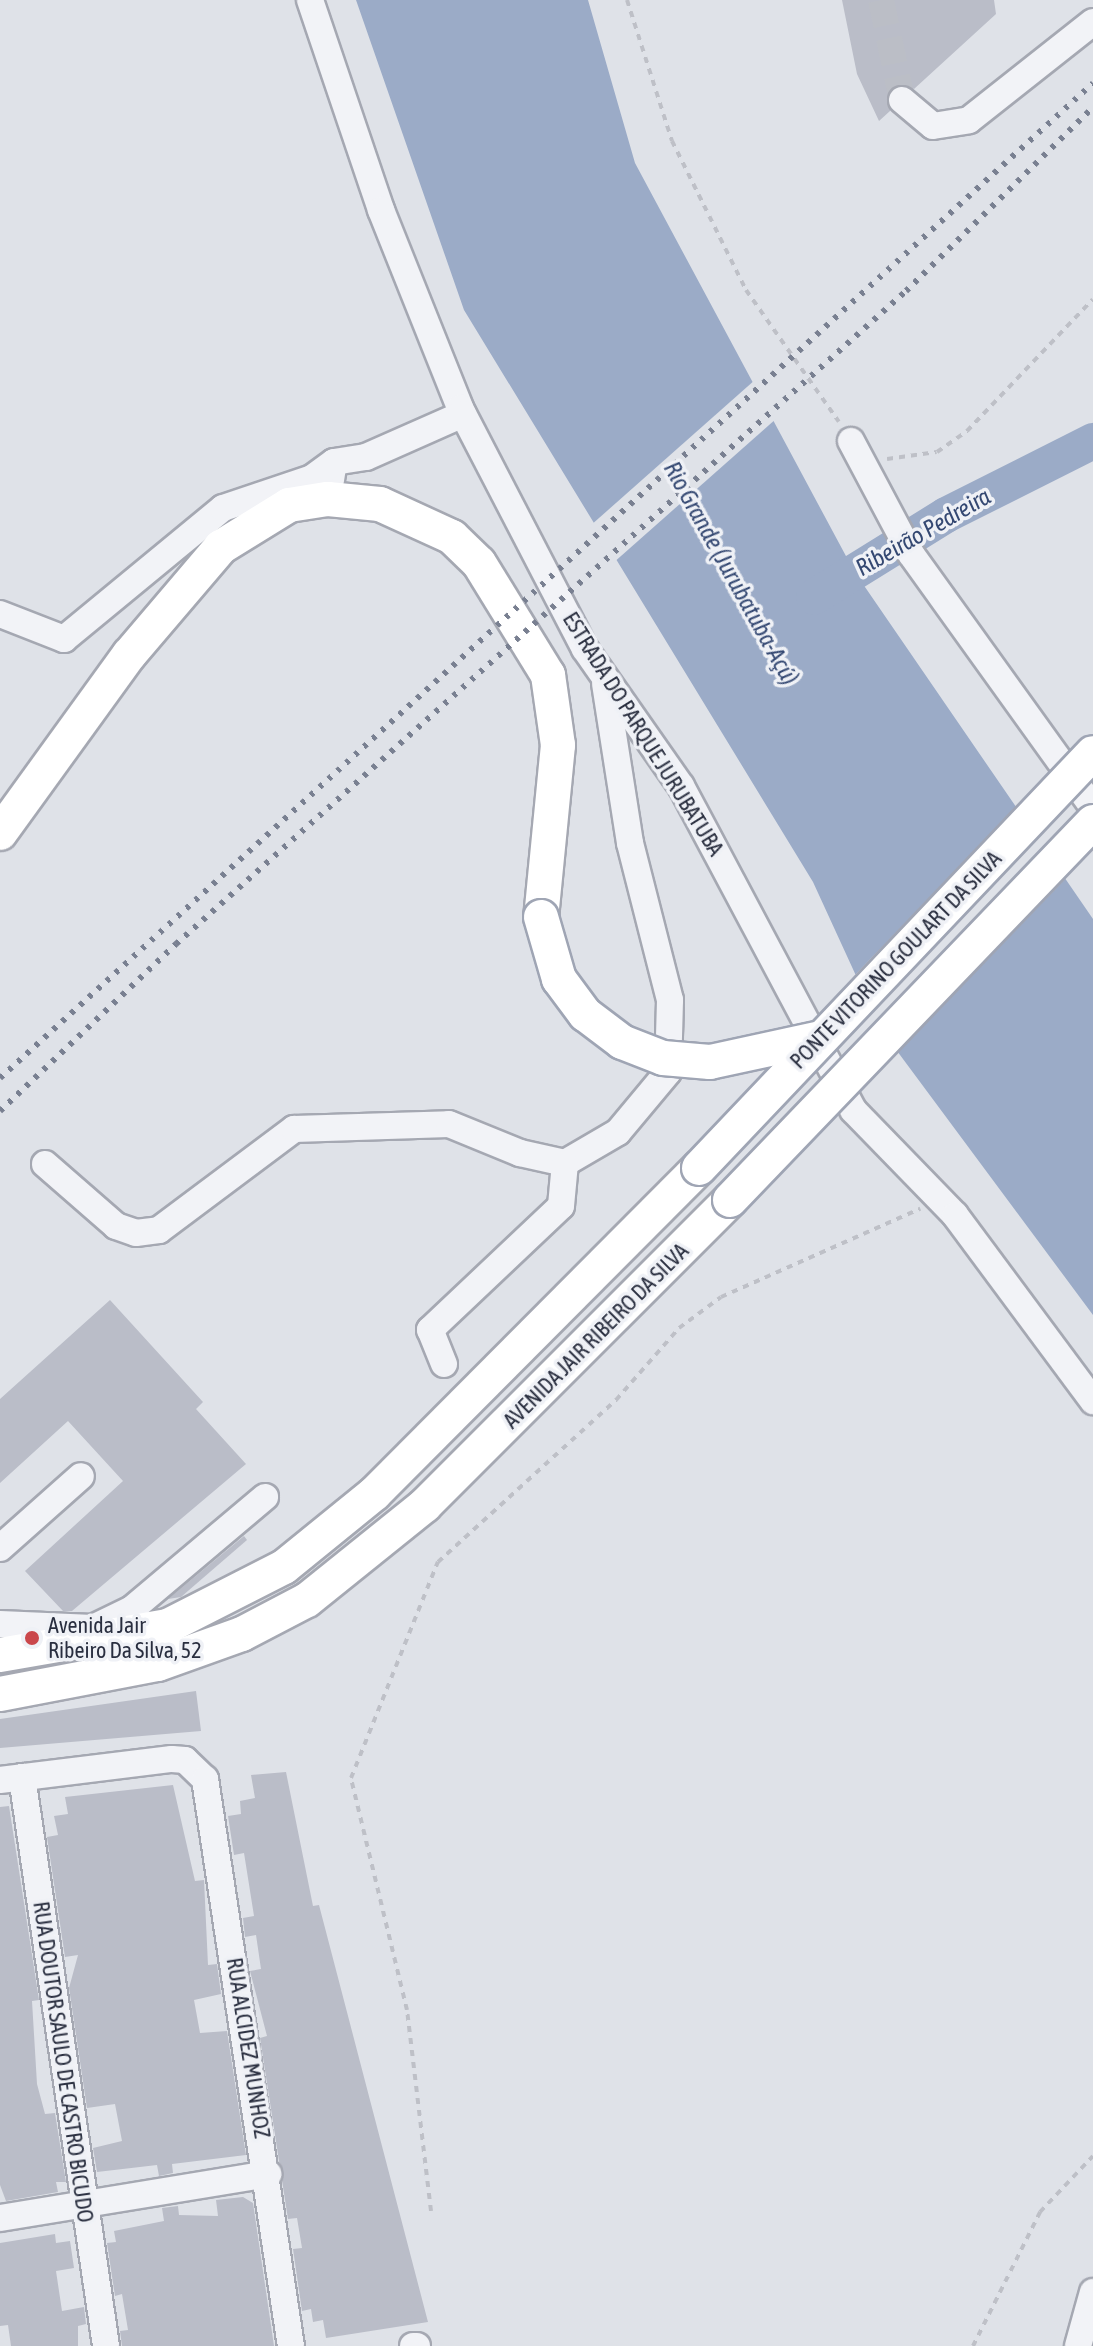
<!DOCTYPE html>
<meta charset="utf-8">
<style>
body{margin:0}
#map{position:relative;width:1093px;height:2346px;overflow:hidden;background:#dfe2e8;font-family:"Asap Condensed",sans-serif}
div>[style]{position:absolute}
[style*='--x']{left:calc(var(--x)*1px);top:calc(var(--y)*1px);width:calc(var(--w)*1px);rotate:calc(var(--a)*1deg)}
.water>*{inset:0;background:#9babc7}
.pier>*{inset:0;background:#dfe2e8}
.river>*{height:36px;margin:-18px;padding:0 18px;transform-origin:18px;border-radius:18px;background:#9babc7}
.building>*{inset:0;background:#babdc8}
.minor-tunnel>*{height:26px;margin-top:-13px;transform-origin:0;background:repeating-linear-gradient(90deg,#bbbec6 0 26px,transparent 0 39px)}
.path>*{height:4px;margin-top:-2px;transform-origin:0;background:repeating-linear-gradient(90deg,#bec0c7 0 6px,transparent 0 12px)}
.roads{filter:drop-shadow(2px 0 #a5a8b2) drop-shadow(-2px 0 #a5a8b2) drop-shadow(0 2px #a5a8b2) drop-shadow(0 -2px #a5a8b2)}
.minor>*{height:26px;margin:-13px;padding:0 13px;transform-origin:13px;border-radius:13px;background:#f2f3f7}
.major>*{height:34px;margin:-17px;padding:0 17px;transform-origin:17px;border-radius:17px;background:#fff}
.rail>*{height:6px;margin-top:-3px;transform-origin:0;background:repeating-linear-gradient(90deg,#798091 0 4px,transparent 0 12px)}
.bridges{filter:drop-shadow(2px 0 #9fa5b4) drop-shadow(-2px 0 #9fa5b4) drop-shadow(0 2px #9fa5b4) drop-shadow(0 -2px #9fa5b4)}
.major-bridge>*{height:34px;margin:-17px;padding:0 17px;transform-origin:17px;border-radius:17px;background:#fff}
.dots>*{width:22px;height:22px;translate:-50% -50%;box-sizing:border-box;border:4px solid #eff1f6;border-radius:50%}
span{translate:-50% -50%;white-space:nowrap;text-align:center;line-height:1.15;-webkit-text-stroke:7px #eff1f6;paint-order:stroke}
.street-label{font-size:22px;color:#292e3f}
.poi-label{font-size:22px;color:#292e3f}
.left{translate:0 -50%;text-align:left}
.water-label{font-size:24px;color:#344872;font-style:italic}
</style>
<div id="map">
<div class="water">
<i style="clip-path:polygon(356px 0,588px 0,635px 163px,854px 571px,1093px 919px,1093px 1315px,880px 1028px,813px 882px,464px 310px)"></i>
</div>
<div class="pier">
<i style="clip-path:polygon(756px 379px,777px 418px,612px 564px,590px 526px)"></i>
<i style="clip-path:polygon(1019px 805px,1068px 876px,895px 1055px,852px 978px)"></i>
</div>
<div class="river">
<i style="--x:814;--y:597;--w:155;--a:-31.8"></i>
<i style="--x:946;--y:515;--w:165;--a:-26.7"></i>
</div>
<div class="building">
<i style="clip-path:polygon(842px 0,994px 0,996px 14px,914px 89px,904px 84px,890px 89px,890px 111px,879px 121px,857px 74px)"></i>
<i style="clip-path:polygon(110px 1300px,203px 1402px,196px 1409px,246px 1464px,72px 1611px,63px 1611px,25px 1571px,123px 1481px,68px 1421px,0 1483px,0 1399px)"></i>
<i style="clip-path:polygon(244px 1536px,247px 1540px,181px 1597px,168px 1599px)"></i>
<i style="clip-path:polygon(196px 1691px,201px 1731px,0 1748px,0 1719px)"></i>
<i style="clip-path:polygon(286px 1772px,313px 1906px,319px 1905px,428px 2322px,326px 2338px,323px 2320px,313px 2322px,311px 2309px,302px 2311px,293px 2249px,302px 2248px,297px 2218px,288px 2219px,260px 2038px,267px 2036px,250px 1971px,261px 1969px,256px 1935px,245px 1937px,243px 1918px,254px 1916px,244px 1853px,234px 1855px,228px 1816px,241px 1814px,240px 1801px,255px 1798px,251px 1775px)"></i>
<i style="clip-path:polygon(173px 1785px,195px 1881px,204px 1880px,208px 1965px,217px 1964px,221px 1994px,194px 2000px,200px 2033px,227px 2031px,246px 2155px,172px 2164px,173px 2173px,159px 2176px,157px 2165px,97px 2172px,93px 2148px,122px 2141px,115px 2104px,87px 2108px,69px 1988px,78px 1955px,65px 1957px,47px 1837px,58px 1835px,54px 1816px,68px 1814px,65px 1797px)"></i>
<i style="clip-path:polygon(9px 1806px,39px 2000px,32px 2001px,37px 2084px,45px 2114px,55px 2113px,66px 2182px,56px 2182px,58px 2192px,6px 2201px,0 2185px,0 1807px)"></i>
<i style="clip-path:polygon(243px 2197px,253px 2203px,274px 2346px,122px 2346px,120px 2331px,128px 2330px,122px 2294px,115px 2296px,107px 2243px,116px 2242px,114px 2231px,164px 2221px,162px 2208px,178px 2206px,179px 2215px,218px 2216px,216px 2200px)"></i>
<i style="clip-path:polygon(55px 2234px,56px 2243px,70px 2241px,74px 2268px,56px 2271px,62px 2311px,84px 2307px,86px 2324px,78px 2326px,78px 2346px,11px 2346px,8px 2325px,0 2326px,0 2243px)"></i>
</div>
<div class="minor-tunnel">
<i style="--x:881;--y:0;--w:102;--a:78.1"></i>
</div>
<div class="path">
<i style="--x:627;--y:0;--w:148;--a:72.3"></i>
<i style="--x:672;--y:141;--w:166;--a:63.6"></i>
<i style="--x:746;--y:290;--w:161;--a:54.8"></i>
<i style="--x:887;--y:459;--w:50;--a:-8"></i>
<i style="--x:937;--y:452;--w:37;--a:-35"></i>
<i style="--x:967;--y:431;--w:182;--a:-46.3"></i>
<i style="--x:431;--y:2211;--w:202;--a:-96.8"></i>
<i style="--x:407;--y:2010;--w:239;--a:-103.6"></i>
<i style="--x:351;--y:1778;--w:233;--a:-68.1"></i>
<i style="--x:438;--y:1562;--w:241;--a:-42.3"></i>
<i style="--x:616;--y:1400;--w:96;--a:-48.8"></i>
<i style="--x:679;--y:1328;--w:52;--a:-36.4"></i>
<i style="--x:721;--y:1297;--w:218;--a:-23.9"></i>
<i style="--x:973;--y:2346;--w:150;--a:-63.4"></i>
<i style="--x:1040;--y:2212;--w:77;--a:-46.6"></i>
</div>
<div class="roads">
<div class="minor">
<i style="--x:310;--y:0;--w:222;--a:71.3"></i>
<i style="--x:381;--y:210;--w:213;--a:68.2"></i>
<i style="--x:460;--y:408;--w:271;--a:62.6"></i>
<i style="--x:585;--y:649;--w:167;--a:55"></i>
<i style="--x:681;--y:786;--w:367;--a:62"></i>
<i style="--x:853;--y:1110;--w:146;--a:45.8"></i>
<i style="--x:955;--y:1215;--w:232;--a:53.4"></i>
<i style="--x:902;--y:100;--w:40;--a:40"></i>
<i style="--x:933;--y:126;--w:36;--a:-9"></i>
<i style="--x:969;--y:120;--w:158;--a:-38.3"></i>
<i style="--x:851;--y:441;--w:128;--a:62"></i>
<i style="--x:911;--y:554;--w:312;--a:54.3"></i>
<i style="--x:331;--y:480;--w:18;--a:-81"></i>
<i style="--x:334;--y:462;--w:32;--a:-9"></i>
<i style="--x:366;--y:457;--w:106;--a:-23.9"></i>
<i style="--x:0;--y:614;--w:69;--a:21.3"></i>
<i style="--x:64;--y:639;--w:206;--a:-39.5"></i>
<i style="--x:223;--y:508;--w:94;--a:-18.6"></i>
<i style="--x:312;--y:478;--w:27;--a:-36"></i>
<i style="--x:45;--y:1164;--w:94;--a:41.1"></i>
<i style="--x:116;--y:1226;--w:21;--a:19"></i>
<i style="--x:136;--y:1233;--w:23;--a:-7"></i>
<i style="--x:159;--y:1230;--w:169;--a:-36.8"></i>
<i style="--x:294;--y:1129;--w:155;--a:-1.8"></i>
<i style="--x:449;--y:1124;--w:77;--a:22.2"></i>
<i style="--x:520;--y:1153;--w:46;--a:12.5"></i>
<i style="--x:565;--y:1163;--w:61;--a:-30.3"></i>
<i style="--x:618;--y:1132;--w:78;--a:-50.2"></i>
<i style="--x:668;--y:1072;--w:72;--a:-88.4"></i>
<i style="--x:670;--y:1000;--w:162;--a:-104.3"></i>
<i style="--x:630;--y:843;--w:161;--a:-98.9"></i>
<i style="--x:444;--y:1364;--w:37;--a:-112"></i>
<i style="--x:430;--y:1330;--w:180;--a:-43.4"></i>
<i style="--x:561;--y:1206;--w:43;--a:-84.7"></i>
<i style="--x:0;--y:1548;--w:108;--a:-41.6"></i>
<i style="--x:0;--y:1624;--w:93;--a:2.5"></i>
<i style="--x:93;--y:1628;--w:43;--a:-26"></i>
<i style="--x:132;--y:1609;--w:174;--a:-40.1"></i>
<i style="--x:22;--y:1777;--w:575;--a:81.6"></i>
<i style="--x:0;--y:1780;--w:173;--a:-7"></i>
<i style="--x:172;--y:1759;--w:13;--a:4"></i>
<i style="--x:185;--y:1760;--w:28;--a:44"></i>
<i style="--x:205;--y:1779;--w:573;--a:81.38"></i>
<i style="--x:0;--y:2218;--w:272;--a:-9.3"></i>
<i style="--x:413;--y:2346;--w:4;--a:0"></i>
<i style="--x:1078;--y:2346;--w:56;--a:-74.5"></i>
</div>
<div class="major">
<i style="--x:0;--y:833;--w:220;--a:-54.1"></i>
<i style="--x:129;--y:655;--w:142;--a:-49.6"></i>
<i style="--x:221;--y:547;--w:80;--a:-31.7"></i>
<i style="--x:289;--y:505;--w:39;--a:-9"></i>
<i style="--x:328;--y:499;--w:52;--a:5.5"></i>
<i style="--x:380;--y:504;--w:79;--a:24.6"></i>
<i style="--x:452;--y:537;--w:37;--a:44"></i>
<i style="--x:479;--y:563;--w:132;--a:58.4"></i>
<i style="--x:548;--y:675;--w:71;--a:81.9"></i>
<i style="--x:558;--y:745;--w:173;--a:95.6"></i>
<i style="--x:0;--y:1655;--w:170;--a:-9.8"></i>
<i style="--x:168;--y:1626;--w:130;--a:-27"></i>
<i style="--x:284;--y:1567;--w:117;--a:-39.1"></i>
<i style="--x:375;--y:1493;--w:459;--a:-45.1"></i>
<i style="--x:0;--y:1694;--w:161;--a:-10.8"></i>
<i style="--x:158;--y:1664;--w:89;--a:-19.7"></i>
<i style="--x:242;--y:1634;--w:73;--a:-27.6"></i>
<i style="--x:307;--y:1600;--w:151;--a:-38.8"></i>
<i style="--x:425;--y:1505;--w:431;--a:-45"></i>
</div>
</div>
<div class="rail">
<i style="--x:0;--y:1078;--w:1478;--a:-42.31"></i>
<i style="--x:0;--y:1111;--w:243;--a:-43.5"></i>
<i style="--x:176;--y:944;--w:979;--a:-41.81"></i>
<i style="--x:906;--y:291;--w:262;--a:-44.5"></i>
</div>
<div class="bridges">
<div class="major-bridge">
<i style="--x:541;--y:917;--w:65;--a:73.8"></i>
<i style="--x:559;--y:979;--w:44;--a:53.4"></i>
<i style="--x:585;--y:1014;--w:46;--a:37.1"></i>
<i style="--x:622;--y:1042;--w:44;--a:21.3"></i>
<i style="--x:663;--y:1058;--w:47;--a:4.9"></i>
<i style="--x:710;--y:1062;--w:114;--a:-12.2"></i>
<i style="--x:699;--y:1168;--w:572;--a:-46.49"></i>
<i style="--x:730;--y:1200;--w:524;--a:-46.16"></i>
</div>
</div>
<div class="dots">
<i style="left:32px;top:1638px;background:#ca474b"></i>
</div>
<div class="street-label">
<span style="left:643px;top:734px;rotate:58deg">ESTRADA DO PARQUE JURUBATUBA</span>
<span style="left:896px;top:960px;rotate:-46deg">PONTE VITORINO GOULART DA SILVA</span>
<span style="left:596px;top:1336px;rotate:-45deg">AVENIDA JAIR RIBEIRO DA SILVA</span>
<span style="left:248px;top:2048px;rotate:81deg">RUA ALCIDEZ MUNHOZ</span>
<span style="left:63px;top:2062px;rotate:82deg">RUA DOUTOR SAULO DE CASTRO BICUDO</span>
</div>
<div class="poi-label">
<span class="left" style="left:48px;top:1638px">Avenida Jair<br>Ribeiro Da Silva, 52</span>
</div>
<div class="water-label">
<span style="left:923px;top:532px;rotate:-30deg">Ribeirão Pedreira</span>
<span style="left:731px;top:573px;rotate:61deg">Rio Grande (Jurubatuba-Açú)</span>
</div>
</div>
